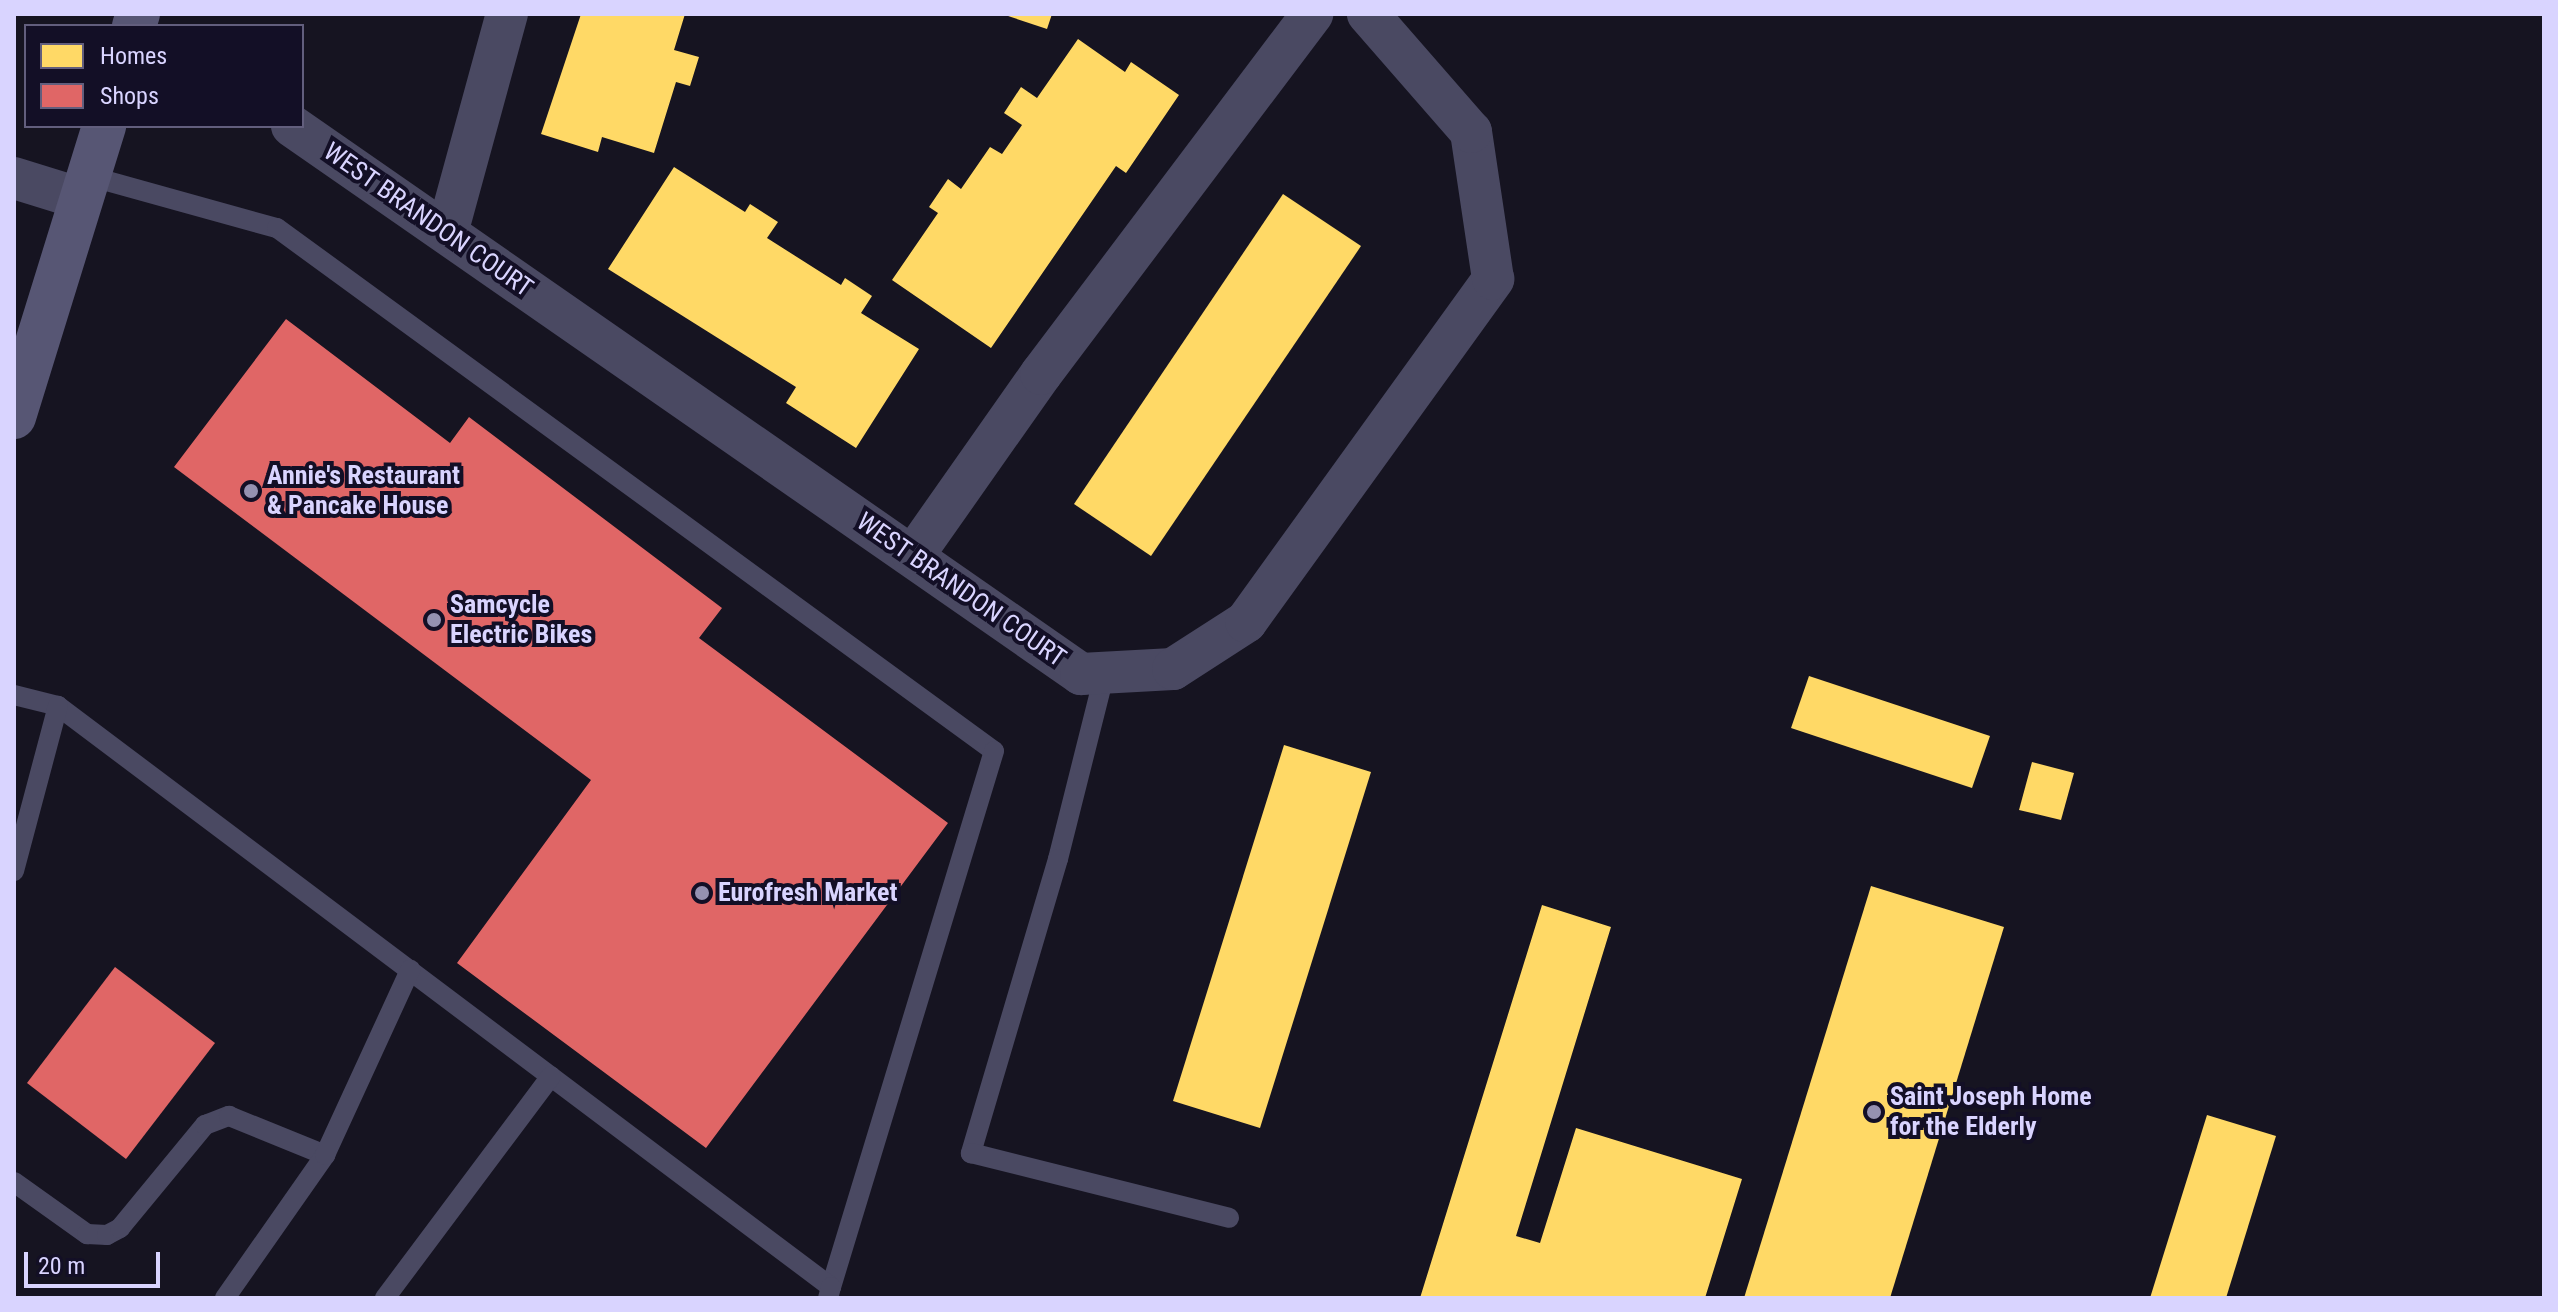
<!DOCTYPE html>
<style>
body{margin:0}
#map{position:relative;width:2558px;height:1312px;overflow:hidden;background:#161421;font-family:"Roboto Condensed",sans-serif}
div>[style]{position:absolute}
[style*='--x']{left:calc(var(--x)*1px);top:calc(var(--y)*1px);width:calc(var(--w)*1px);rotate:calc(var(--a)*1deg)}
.homes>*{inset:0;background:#ffd966}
.shops>*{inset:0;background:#e06666}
.lane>*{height:20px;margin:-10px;padding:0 10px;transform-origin:10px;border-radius:10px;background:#4a4962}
.street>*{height:42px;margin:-21px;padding:0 21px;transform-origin:21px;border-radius:21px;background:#4a4962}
.secondary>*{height:44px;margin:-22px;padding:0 22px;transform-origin:22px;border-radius:22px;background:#575674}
.dots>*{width:22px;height:22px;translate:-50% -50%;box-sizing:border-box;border:4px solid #130f26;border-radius:50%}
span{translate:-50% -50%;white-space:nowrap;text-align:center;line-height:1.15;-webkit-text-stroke:8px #130f26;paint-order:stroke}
.street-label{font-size:26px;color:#d9d4ff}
.poi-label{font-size:26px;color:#d9d4ff;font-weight:700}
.left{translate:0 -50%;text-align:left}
.frame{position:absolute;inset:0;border:16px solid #d9d4ff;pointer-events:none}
.legend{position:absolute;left:24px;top:24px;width:280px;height:104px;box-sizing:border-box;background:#130f26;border:2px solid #625e7d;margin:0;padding:10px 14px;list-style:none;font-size:24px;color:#d9d4ff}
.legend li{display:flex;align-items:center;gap:16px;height:40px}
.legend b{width:40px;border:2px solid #625e7d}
.scale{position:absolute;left:24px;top:1252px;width:136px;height:36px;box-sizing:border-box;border:4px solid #d9d4ff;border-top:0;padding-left:10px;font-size:24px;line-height:28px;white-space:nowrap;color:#d9d4ff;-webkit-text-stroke:6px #130f26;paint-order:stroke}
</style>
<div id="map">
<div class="homes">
<i style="clip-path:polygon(581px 14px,685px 14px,674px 50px,699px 57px,690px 86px,676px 82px,654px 153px,602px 137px,598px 152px,541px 134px)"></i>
<i style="clip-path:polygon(1002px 14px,1052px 14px,1047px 29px)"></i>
<i style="clip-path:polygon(1078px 39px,1125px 72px,1131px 62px,1179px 95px,1126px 173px,1116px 166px,991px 348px,892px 280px,938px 213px,929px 207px,948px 179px,961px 189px,990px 147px,1002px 154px,1022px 125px,1004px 113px,1021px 87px,1037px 98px)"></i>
<i style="clip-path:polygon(674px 167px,745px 212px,750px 204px,778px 222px,767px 238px,841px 285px,845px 278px,872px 296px,861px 313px,919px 349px,856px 448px,786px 403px,796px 387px,608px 269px)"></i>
<i style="clip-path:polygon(1283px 194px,1361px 246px,1151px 556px,1074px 504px)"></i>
<i style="clip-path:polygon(1809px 676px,1990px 736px,1972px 788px,1791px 728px)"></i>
<i style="clip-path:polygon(1284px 745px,1371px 772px,1260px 1128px,1173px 1101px)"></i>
<i style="clip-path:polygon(2032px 762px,2074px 773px,2061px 820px,2019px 810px)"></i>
<i style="clip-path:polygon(1871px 886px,2004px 927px,1890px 1298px,1744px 1298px)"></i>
<i style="clip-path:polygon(1542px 905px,1611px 927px,1516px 1236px,1540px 1243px,1576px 1128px,1742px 1179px,1705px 1298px,1420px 1298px)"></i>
<i style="clip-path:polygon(2207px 1115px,2276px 1136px,2226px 1298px,2150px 1298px)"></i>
</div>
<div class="shops">
<i style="clip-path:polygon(286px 319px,450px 443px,469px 417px,722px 608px,699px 638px,948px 823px,706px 1148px,457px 963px,591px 780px,174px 467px)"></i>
<i style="clip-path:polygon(115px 967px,215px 1043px,126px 1159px,27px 1083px)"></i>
</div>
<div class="lane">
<i style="--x:89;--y:176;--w:195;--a:15.5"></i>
<i style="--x:277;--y:228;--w:887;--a:36.11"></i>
<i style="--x:994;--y:751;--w:560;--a:106.91"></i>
<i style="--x:1105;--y:672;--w:193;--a:104.1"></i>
<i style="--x:1058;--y:859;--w:307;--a:106.5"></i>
<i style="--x:971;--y:1153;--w:266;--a:14.1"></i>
<i style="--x:14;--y:695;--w:45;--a:14"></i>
<i style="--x:58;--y:706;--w:967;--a:36.93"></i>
<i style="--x:831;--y:1287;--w:11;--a:105"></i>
<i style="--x:14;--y:871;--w:171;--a:-75.1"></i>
<i style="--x:14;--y:1182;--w:90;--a:35.5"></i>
<i style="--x:87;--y:1234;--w:20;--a:3"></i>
<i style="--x:107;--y:1235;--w:15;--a:-28"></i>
<i style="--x:120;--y:1228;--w:134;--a:-50.5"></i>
<i style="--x:205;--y:1125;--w:26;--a:-21"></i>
<i style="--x:229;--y:1116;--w:104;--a:22.1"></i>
<i style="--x:225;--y:1298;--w:174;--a:-55"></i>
<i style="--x:325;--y:1155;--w:204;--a:-65.3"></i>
<i style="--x:385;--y:1298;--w:277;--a:-53.2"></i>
</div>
<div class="street">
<i style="--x:292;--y:126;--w:961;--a:34.78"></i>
<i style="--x:1081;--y:674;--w:92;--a:-3.1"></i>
<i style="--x:1173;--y:669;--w:87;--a:-32.8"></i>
<i style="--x:1246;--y:622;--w:423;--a:-54.2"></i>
<i style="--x:1493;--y:279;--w:149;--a:-98.5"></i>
<i style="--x:1471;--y:132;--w:157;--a:-131.1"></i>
<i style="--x:14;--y:178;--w:71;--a:17.2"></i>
<i style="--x:447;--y:233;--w:227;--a:-74.7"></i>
<i style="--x:913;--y:556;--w:223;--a:-54.9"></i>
<i style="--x:1041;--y:374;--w:451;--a:-53"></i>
</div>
<div class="secondary">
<i style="--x:134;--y:26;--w:13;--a:-72"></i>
<i style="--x:14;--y:417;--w:305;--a:-72.8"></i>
</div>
<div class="dots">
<i style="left:251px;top:491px;background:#9591b1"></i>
<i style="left:434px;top:620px;background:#9591b1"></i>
<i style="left:702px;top:893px;background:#9591b1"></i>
<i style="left:1874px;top:1112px;background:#9591b1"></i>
</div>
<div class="street-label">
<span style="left:428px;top:220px;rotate:35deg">WEST BRANDON COURT</span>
<span style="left:961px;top:590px;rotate:35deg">WEST BRANDON COURT</span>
</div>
<div class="poi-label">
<span class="left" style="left:267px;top:491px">Annie's Restaurant<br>&amp; Pancake House</span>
<span class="left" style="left:450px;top:620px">Samcycle<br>Electric Bikes</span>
<span class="left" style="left:718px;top:893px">Eurofresh Market</span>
<span class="left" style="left:1890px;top:1112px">Saint Joseph Home<br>for the Elderly</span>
</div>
<div class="frame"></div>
<ul class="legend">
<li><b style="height:22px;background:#ffd966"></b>Homes</li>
<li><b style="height:22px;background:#e06666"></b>Shops</li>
</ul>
<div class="scale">20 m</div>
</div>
